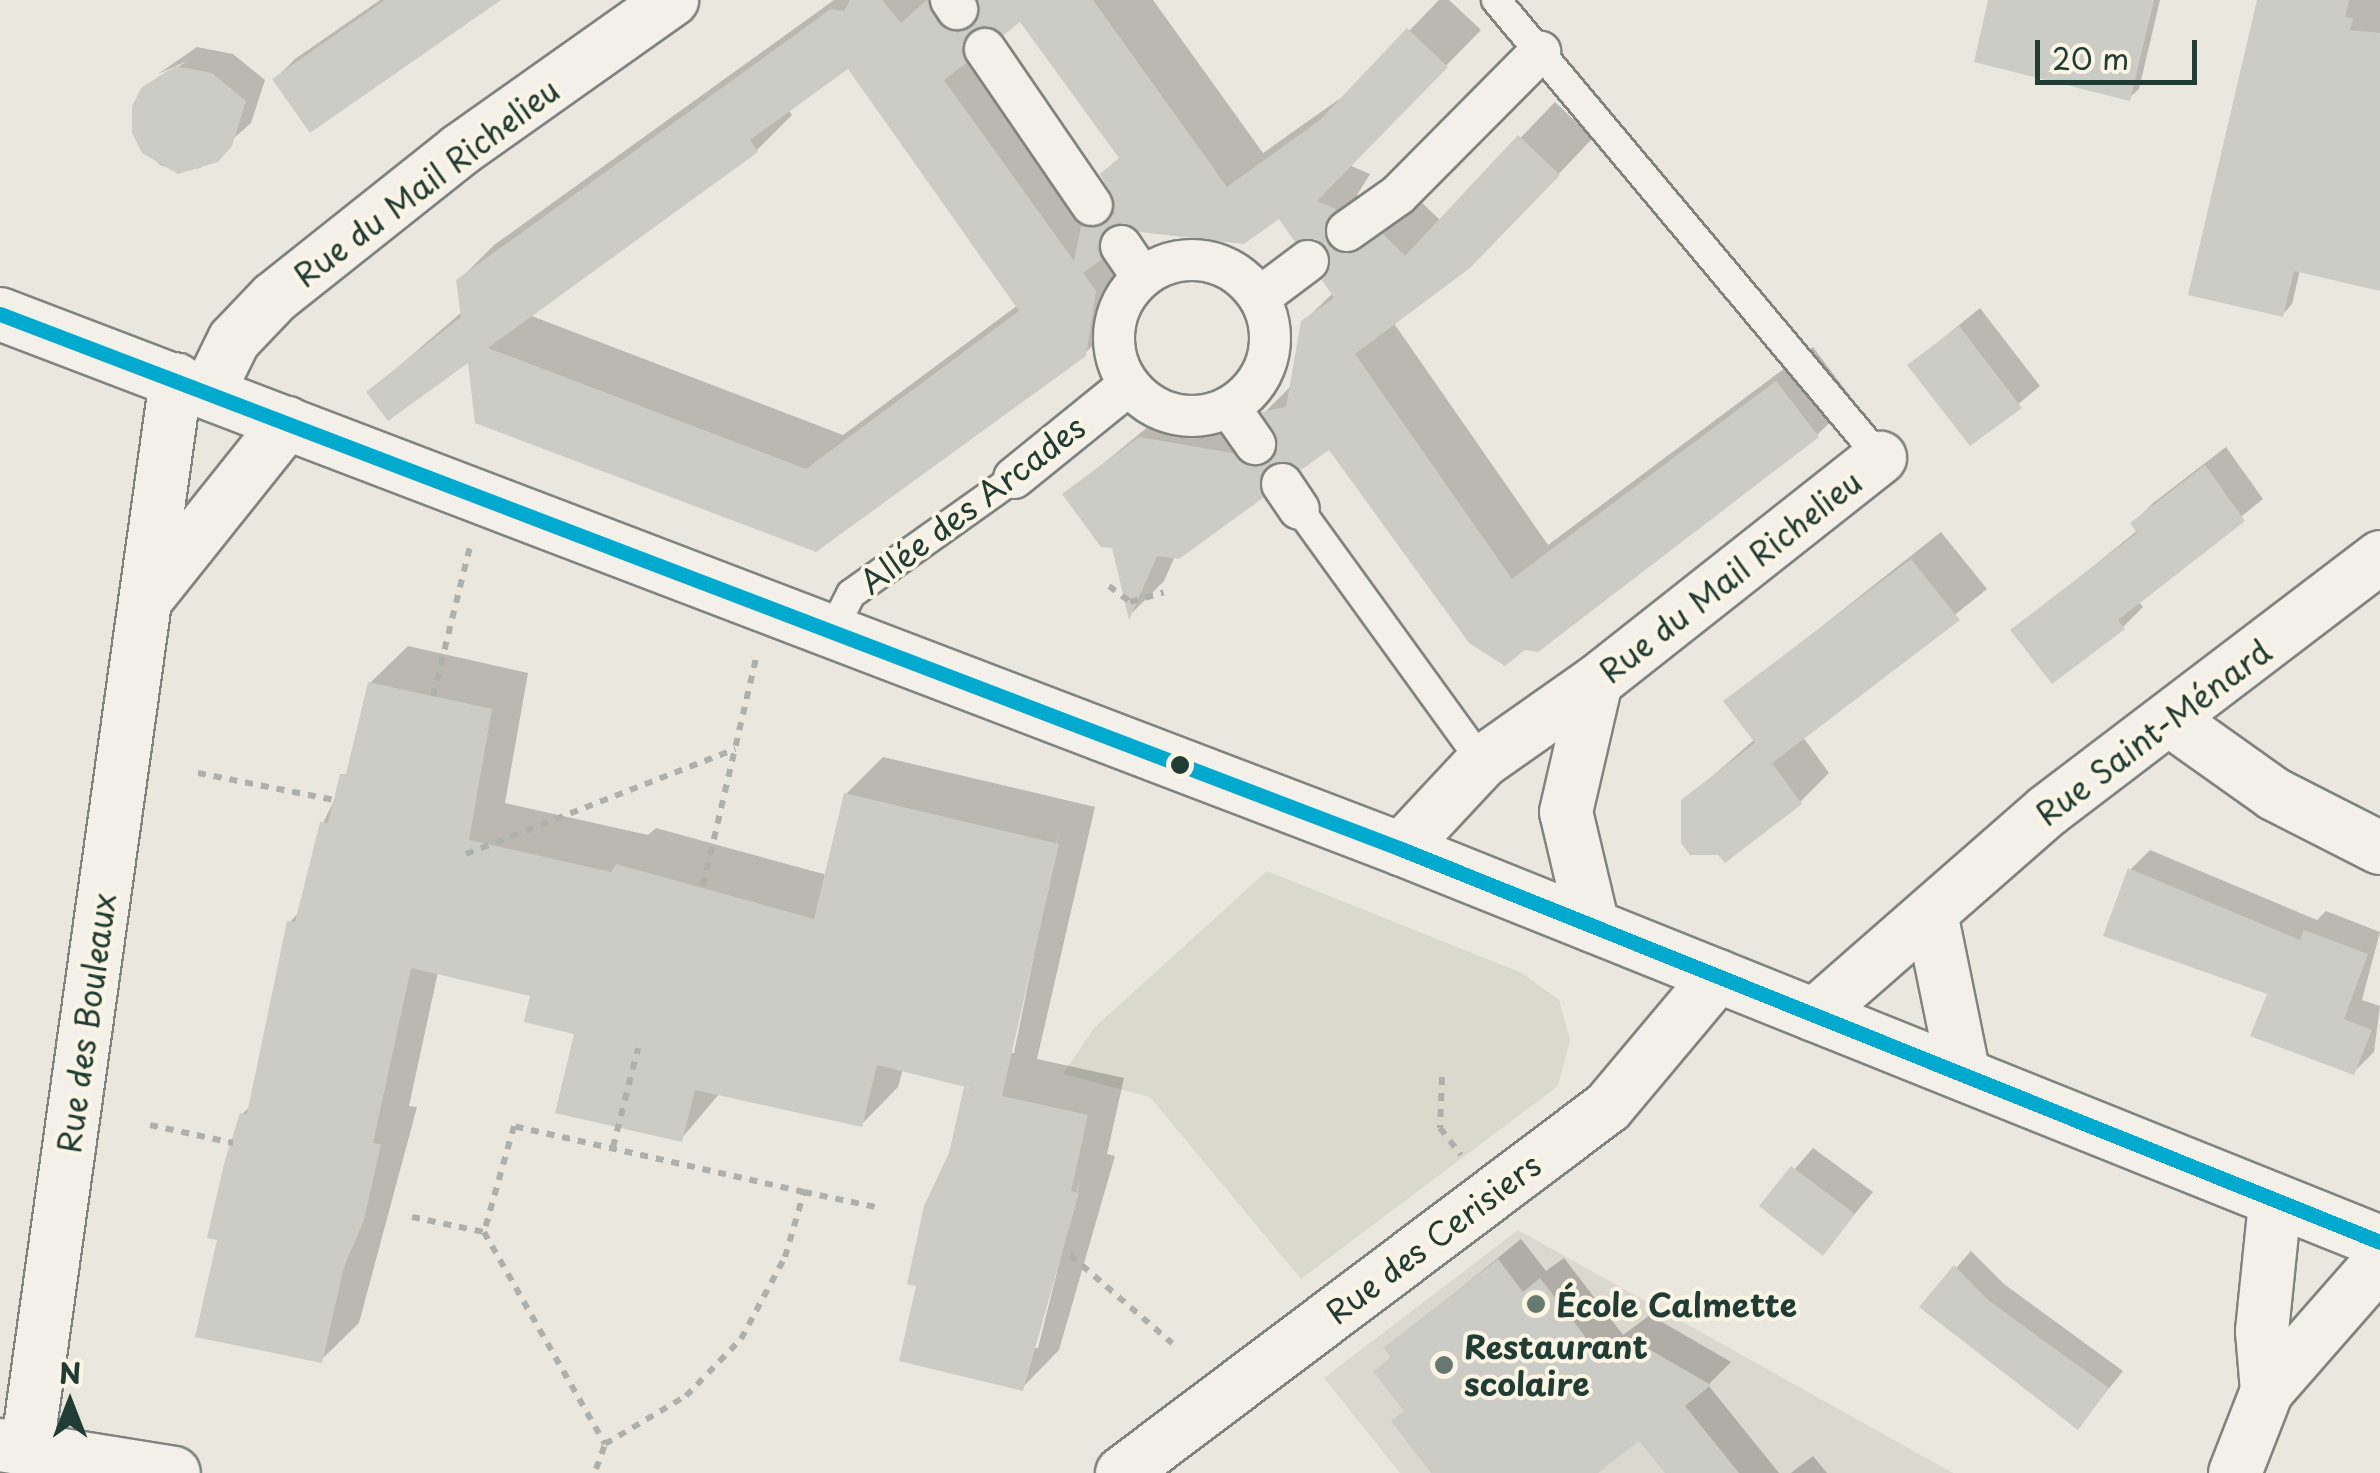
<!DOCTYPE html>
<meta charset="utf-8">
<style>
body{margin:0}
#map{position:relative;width:2380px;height:1473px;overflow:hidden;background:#eae7df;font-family:"Playpen Sans",sans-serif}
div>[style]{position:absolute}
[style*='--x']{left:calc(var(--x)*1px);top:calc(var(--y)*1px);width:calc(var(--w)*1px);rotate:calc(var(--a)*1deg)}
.built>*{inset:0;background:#dbd9cf}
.green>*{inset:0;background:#dad9cd}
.shadow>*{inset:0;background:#0003}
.building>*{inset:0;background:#ccccc6}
.path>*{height:6px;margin-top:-3px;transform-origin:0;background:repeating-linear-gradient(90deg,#aeb1ab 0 8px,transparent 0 16px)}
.roads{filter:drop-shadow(2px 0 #80847f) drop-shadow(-2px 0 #80847f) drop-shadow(0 2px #80847f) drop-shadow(0 -2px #80847f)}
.service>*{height:28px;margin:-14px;padding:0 14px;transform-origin:14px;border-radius:14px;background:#f3f0ea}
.pedestrian>*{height:40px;margin:-20px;padding:0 20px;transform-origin:20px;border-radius:20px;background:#f3f0ea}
.pedestrian>.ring{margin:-20px;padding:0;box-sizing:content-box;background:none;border:40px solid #f3f0ea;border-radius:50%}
.minor>*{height:52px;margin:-26px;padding:0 26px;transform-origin:26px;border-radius:26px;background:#f3f0ea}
.bus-1>*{height:15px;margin:-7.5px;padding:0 7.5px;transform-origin:7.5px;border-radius:7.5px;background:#00a9ce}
.dots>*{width:28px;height:28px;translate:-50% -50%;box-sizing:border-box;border:5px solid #fcf5e5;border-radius:50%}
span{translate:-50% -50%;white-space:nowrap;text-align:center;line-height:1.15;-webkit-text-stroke:8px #fcf5e5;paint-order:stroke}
.street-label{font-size:32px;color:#1f3d34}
.poi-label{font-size:32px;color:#1f3d34;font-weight:700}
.left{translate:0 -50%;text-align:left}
.north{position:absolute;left:20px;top:1353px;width:100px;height:100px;-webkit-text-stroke:8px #fcf5e5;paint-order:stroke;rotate:0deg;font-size:28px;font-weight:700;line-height:40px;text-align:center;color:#1f3d34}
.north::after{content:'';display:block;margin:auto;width:35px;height:45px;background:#1f3d34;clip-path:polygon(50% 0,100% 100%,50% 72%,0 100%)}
.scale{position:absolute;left:2035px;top:40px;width:162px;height:45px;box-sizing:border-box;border:5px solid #1f3d34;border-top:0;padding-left:12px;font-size:30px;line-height:35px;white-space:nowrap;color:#1f3d34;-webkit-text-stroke:8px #fcf5e5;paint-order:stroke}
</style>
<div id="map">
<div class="built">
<i style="clip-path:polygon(1518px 1230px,1953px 1473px,1400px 1473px,1324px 1378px)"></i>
</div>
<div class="green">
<i style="clip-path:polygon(1267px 871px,1522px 973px,1559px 1000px,1570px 1040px,1558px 1086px,1301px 1279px,1150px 1097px,1063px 1074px,1094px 1028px)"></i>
</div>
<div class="shadow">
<i style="clip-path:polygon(380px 0,496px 0,275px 79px,295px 59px)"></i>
<i style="clip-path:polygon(evenodd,834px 0,1153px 0,1263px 153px,1352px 90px,1439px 0,1449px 0,1481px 30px,1349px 165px,1370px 174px,1357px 195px,1372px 218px,1420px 201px,1441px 221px,1555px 102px,1593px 138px,1505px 230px,1393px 322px,1548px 545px,1813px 347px,1853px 400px,1817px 435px,1538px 649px,1330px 447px,1295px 462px,1261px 496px,1175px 556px,1164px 581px,1130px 615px,1114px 546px,1066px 494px,1177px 403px,1268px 419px,1265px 412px,1293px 384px,1303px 322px,1334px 292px,1325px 280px,1334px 257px,1319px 237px,1279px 215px,1132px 225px,1119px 239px,1130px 254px,1121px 318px,1084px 354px,815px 549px,470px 358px,369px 392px,463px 311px,458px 281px,494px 245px,834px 0,1021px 18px,1121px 156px,1115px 195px,1099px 211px,980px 46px,1021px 18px,834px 0,849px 65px,1018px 305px,843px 435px,529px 315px,757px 150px,792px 115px,788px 109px,849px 65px)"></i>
<i style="clip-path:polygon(1991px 0,2160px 0,2139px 89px,2129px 98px)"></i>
<i style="clip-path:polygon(2261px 0,2380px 0,2380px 288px,2300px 270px,2292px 304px,2283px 314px)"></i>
<i style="clip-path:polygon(197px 47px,233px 54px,265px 80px,251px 123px,200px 168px,178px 171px,160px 165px,135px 133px,143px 89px,187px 61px,158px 74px)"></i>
<i style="clip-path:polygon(1980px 308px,2040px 386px,1971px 443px,1910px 365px)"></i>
<i style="clip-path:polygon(2226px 447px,2263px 499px,2138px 600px,2143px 607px,2123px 627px,2013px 631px,2138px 530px,2133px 523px,2153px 503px)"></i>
<i style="clip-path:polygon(1941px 532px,1987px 589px,1803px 737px,1829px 773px,1800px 802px,1684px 801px,1755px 739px,1726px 702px)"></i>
<i style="clip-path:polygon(evenodd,408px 646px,528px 673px,505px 803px,648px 835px,656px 828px,827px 875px,846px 794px,883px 757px,1095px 807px,1037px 1059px,1124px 1078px,1107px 1154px,1115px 1156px,1059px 1350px,1022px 1388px,951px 1154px,970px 1086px,903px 1069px,898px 1087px,861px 1125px,720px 1093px,681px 1139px,533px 994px,438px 972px,409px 1106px,417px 1107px,359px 1323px,321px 1360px,242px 1114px,252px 1105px,290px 922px,300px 911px,323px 823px,350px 768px,370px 683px,408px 646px,1059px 831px,1014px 1053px,1009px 1053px,1059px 831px,408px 646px,1080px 1180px,1038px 1348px,1032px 1348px,1080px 1180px)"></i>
<i style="clip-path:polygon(2150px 850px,2317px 920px,2326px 911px,2380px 932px,2362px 1000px,2380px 1006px,2374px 1052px,2354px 1072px,2130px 870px)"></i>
<i style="clip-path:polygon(1813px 1148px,1873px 1192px,1823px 1252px,1763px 1206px)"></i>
<i style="clip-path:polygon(1521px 1239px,1546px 1271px,1564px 1258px,1623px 1335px,1650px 1315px,1731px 1362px,1708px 1385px,1779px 1473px,1668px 1473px,1640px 1437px,1594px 1473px,1434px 1473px,1387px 1348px)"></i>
<i style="clip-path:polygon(1971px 1251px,2004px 1284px,2123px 1371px,2078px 1427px,1922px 1307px)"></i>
<i style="clip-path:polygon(1813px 1456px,1827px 1473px,1791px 1473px)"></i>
</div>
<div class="building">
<i style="clip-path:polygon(385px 0,501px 0,310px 133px,272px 79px)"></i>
<i style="clip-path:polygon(evenodd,850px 0,882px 0,901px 23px,927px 0,938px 23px,958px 33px,978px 20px,978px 0,1093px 0,1227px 187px,1320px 120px,1407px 28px,1448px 67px,1317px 201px,1336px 209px,1325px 222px,1328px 245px,1350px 254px,1383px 234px,1405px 256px,1518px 135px,1560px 175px,1470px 268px,1355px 354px,1512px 579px,1776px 381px,1819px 437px,1538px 652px,1525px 650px,1505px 666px,1469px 643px,1329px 450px,1301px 470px,1291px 462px,1270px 464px,1260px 475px,1263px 498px,1179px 559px,1157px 556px,1129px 620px,1112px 548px,1101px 547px,1062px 494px,1139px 437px,1232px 453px,1256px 468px,1276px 455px,1278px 441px,1261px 412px,1286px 407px,1301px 321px,1334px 298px,1322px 280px,1330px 269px,1327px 248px,1316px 239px,1295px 242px,1279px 219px,1244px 244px,1140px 232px,1120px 222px,1107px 227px,1097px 247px,1101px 260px,1083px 273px,1096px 291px,1086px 356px,816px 552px,475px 423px,468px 363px,388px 421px,366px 392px,461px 317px,456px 280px,831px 9px,844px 11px,850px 0,1020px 22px,1119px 158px,1100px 174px,1115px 202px,1114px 214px,1095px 228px,1081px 226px,1074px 261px,944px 80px,966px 63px,961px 50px,971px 30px,984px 25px,1004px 35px,1020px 22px,850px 0,848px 69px,1019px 311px,806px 469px,488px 348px,758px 152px,750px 140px,848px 69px)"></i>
<i style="clip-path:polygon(1988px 0,2154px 0,2130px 101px,1974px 62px)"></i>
<i style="clip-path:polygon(2257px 0,2349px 0,2345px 17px,2353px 18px,2350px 30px,2380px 33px,2380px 291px,2294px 271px,2283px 317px,2188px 295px)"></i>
<i style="clip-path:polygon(175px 66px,212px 73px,246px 101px,232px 146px,218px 162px,178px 174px,142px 153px,132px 133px,132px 106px,141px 88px)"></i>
<i style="clip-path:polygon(1959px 326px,2022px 408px,1970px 446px,1907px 365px)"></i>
<i style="clip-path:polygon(2205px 465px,2245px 521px,2118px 620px,2125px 629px,2052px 684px,2010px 630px,2137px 533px,2130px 523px)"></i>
<i style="clip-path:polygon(1911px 559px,1960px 620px,1772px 763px,1802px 804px,1725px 863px,1718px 855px,1690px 855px,1681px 843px,1681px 800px,1755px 743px,1723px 701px)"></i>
<i style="clip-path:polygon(368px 682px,492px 709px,469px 840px,611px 872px,616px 864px,814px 919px,844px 793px,1059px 844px,1002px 1096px,1088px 1115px,1071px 1191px,1079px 1193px,1023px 1391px,899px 1361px,916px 1286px,907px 1284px,924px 1206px,949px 1153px,964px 1087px,986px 1092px,877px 1065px,862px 1127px,695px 1090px,682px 1142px,555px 1113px,574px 1034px,524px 1022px,530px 996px,411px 968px,373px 1143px,381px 1144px,364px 1220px,344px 1267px,322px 1363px,195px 1337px,217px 1240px,207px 1238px,225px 1160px,240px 1113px,247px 1114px,287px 921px,295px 922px,320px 822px,328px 823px,340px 774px,346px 774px)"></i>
<i style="clip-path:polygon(2128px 868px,2300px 940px,2304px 930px,2368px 954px,2344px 1019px,2372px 1030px,2354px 1075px,2250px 1036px,2267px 994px,2103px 936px)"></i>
<i style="clip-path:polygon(1791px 1166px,1855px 1214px,1823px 1256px,1759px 1206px)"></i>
<i style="clip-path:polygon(1498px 1259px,1523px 1292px,1540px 1278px,1600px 1356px,1626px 1336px,1711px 1385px,1685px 1406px,1739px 1473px,1665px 1473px,1639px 1441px,1598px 1473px,1431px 1473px,1391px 1421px,1404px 1411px,1373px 1372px,1391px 1357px,1383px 1348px)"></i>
<i style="clip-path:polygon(1954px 1265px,1988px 1300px,2109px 1388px,2078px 1430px,1919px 1307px)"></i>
</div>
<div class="path">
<i style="--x:1109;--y:586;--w:26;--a:37"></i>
<i style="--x:1130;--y:602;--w:35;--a:-16"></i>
<i style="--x:433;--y:696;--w:154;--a:-76.1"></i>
<i style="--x:198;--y:773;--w:139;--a:11.2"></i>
<i style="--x:466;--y:854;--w:289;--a:-21.3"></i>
<i style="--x:703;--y:886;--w:233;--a:-76.9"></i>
<i style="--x:1442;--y:1077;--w:51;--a:92.2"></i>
<i style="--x:1440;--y:1128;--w:34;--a:52"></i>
<i style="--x:150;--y:1125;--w:85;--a:12.2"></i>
<i style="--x:613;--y:1147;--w:102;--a:-75.8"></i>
<i style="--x:804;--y:1192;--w:74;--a:11.8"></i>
<i style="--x:412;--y:1217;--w:74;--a:11.8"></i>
<i style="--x:1070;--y:1255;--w:135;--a:40.8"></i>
<i style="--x:596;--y:1469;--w:27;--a:-70"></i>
<i style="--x:605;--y:1444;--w:94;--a:-30.7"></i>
<i style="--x:686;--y:1396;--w:79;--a:-46"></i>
<i style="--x:741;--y:1339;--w:93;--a:-61.8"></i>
<i style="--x:785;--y:1257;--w:68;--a:-73.7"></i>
<i style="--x:804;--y:1192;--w:297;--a:-167.2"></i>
<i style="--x:514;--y:1126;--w:110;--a:105.8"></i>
<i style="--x:484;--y:1232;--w:244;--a:60.3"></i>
</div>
<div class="roads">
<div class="service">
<i style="--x:1496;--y:0;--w:598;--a:50.02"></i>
<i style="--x:1299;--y:509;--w:312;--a:54.1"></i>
<i style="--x:830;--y:635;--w:46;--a:-62.9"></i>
<i style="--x:851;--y:594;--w:200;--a:-35.4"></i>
</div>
<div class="pedestrian">
<i style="--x:951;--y:0;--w:11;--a:56"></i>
<i style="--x:985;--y:49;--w:189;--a:55.6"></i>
<i style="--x:1347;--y:231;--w:62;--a:-35.2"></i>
<i style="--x:1398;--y:195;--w:202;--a:-45.2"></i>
<i style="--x:1121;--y:246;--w:37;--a:56"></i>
<i class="ring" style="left:1114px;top:260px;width:116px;height:116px"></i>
<i style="--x:1260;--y:297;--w:60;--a:-36.9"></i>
<i style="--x:1230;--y:408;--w:44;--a:55.2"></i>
<i style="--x:1014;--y:478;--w:148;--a:-39"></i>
<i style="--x:1282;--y:484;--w:30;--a:56"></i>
</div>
<div class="minor">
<i style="--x:0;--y:314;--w:1500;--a:20.9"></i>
<i style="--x:1401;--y:849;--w:1055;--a:21.87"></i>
<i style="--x:209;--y:391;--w:57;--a:-63.9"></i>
<i style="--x:234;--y:340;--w:58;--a:-46.4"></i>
<i style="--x:274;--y:298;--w:238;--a:-38.5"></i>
<i style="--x:460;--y:150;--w:260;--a:-35.3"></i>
<i style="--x:148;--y:597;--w:223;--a:-51.4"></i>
<i style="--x:2170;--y:720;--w:128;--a:35.4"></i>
<i style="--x:2274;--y:794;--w:119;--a:27"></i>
<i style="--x:1401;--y:849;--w:119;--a:-47"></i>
<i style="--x:1482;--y:762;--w:139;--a:-35.1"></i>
<i style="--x:1596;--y:682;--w:362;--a:-38.3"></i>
<i style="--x:1931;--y:913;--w:165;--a:78.5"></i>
<i style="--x:1593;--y:926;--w:117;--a:-103.3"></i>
<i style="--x:1566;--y:812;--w:133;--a:-77"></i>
<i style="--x:1814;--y:1015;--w:310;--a:-41.2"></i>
<i style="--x:2047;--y:811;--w:419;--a:-37.3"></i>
<i style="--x:2267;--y:1391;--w:60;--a:-94.8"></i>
<i style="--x:2262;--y:1331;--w:130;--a:-84.2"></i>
<i style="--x:0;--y:1445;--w:176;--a:9.1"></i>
<i style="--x:27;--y:1449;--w:1080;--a:-82.07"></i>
<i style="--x:1122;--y:1473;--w:608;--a:-36.98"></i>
<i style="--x:1608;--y:1107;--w:171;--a:-50"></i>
<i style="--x:2235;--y:1473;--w:88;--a:-68.7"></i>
<i style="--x:2267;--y:1391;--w:171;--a:-48.8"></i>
</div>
</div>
<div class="bus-1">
<i style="--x:0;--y:314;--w:1500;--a:20.9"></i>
<i style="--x:1401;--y:849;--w:1055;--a:21.87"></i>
</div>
<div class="dots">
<i style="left:1180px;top:765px;background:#1f3d34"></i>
<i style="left:1536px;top:1304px;background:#667870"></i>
<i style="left:1444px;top:1365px;background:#667870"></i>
</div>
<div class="street-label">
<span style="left:426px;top:182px;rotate:-37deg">Rue du Mail Richelieu</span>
<span style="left:972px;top:504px;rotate:-37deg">Allée des Arcades</span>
<span style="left:1730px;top:576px;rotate:-38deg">Rue du Mail Richelieu</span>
<span style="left:2153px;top:732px;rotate:-37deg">Rue Saint-Ménard</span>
<span style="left:86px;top:1023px;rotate:-82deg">Rue des Bouleaux</span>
<span style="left:1433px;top:1238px;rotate:-37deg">Rue des Cerisiers</span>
</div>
<div class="poi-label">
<span class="left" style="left:1556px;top:1304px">École Calmette</span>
<span class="left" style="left:1464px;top:1365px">Restaurant<br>scolaire</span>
</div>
<div class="north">N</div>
<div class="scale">20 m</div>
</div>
